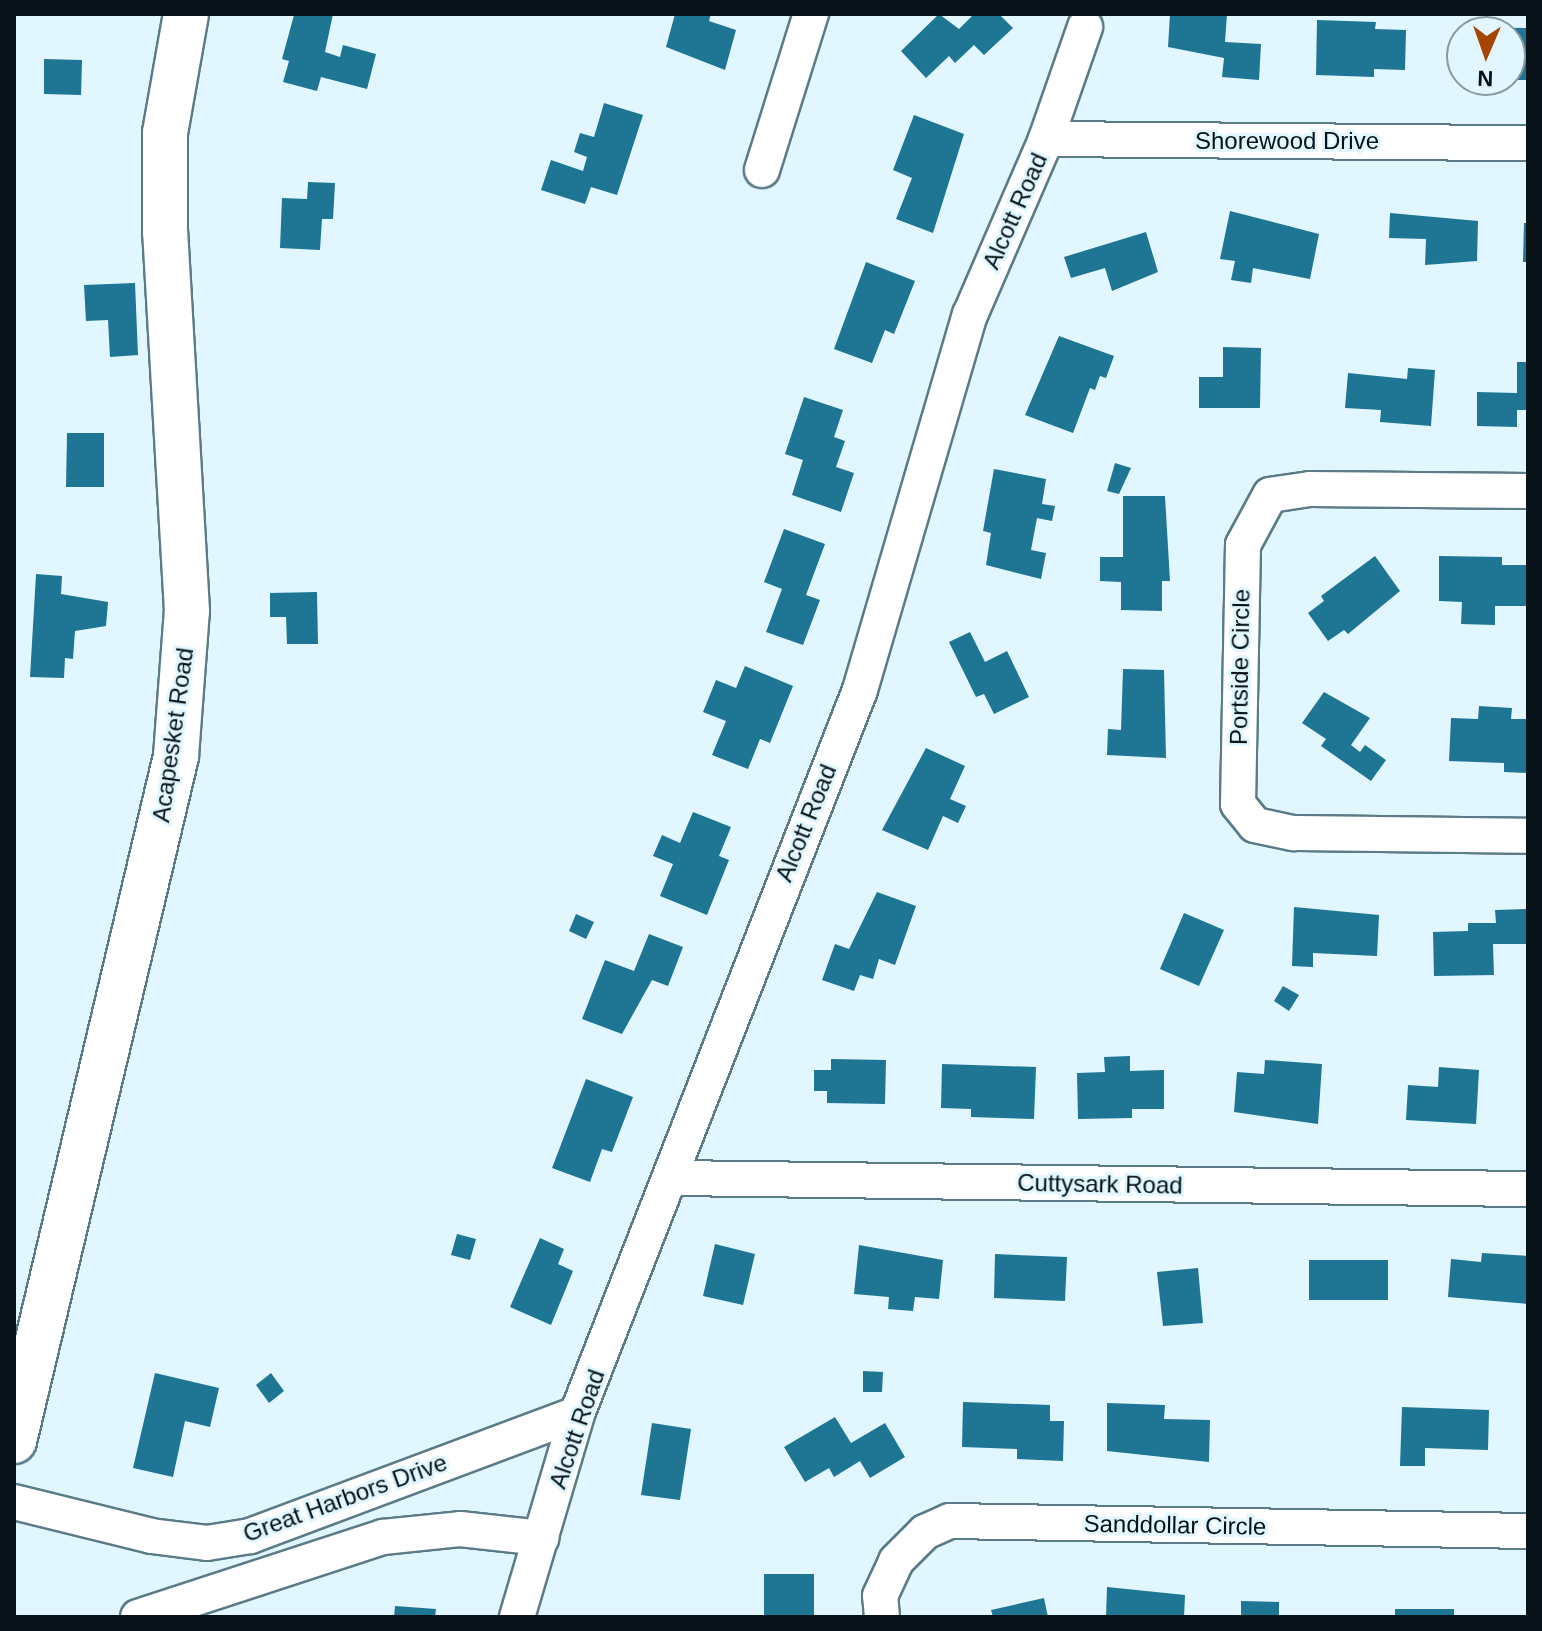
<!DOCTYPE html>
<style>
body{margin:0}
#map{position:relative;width:1542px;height:1631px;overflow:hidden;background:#e1f6ff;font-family:Helvetica,sans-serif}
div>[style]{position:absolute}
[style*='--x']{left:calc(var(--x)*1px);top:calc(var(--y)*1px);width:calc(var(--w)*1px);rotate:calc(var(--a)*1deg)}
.building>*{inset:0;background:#1f7594}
.roads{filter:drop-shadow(2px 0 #5b7b88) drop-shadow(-2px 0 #5b7b88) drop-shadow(0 2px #5b7b88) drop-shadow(0 -2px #5b7b88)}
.minor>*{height:34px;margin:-17px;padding:0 17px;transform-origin:17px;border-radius:17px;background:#fff}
.major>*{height:44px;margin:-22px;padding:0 22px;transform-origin:22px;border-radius:22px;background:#fff}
span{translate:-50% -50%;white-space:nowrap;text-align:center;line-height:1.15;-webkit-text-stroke:6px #e1f6ff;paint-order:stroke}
.street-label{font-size:24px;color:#061217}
.frame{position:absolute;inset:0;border:16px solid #061217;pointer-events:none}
.north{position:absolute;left:1446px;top:16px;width:80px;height:80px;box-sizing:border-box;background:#e1f6ff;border:2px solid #899ba2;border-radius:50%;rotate:182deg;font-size:22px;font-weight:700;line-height:32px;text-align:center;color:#061217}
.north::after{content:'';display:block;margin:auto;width:28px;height:36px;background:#a64500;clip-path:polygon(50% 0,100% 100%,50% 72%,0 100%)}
</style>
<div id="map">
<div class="building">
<i style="clip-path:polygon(333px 14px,325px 52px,340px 57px,343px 45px,376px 54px,367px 89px,321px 77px,317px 91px,283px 82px,289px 61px,282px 59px,294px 15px)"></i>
<i style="clip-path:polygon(675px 14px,711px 14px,709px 21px,736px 30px,725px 70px,666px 47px)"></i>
<i style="clip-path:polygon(939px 14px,959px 29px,974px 14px,999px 14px,1013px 28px,984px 55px,974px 45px,955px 63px,949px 56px,926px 78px,901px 51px)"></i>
<i style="clip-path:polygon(1170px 14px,1227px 14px,1225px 42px,1261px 44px,1259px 80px,1222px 77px,1224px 58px,1168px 47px)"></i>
<i style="clip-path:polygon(1317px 20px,1376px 22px,1375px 29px,1406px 30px,1405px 70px,1374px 69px,1374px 77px,1316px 75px)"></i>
<i style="clip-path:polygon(1468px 27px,1528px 28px,1526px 80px,1510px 80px,1510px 32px)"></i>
<i style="clip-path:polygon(44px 59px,82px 60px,81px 95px,44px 94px)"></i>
<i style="clip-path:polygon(604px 103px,643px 115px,617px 195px,591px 187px,585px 204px,541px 190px,551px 160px,583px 171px,587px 157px,574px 152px,580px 133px,594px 137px)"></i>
<i style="clip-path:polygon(914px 115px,964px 134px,933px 233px,896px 219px,912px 178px,893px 170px)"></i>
<i style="clip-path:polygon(308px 182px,335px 183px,333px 219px,322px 219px,320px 250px,280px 248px,282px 198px,307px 199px)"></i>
<i style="clip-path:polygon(1230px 211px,1319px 234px,1310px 279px,1253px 268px,1251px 283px,1231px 280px,1235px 261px,1220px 259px)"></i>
<i style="clip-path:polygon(1390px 213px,1478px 221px,1477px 261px,1425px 265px,1426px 239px,1389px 238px)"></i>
<i style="clip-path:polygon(1524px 223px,1528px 223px,1528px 262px,1523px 262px)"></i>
<i style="clip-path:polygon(1146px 232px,1158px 272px,1112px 291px,1105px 268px,1071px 278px,1064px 257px)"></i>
<i style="clip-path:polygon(866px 262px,915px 281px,894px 334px,885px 330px,872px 363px,834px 349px)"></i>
<i style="clip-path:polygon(135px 283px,138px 355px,110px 357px,108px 320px,86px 321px,84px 285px)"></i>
<i style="clip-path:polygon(1059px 336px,1114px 356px,1106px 378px,1100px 376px,1095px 390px,1090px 388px,1073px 433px,1025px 415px)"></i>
<i style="clip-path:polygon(1223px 347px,1261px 348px,1260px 408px,1199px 408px,1199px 377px,1223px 377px)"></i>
<i style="clip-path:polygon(1517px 362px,1528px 362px,1528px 410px,1517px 410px,1517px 427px,1477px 426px,1477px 392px,1517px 393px)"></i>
<i style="clip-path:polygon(1408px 368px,1435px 370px,1431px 426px,1380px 422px,1381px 410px,1345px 408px,1348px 373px,1407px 379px)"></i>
<i style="clip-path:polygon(804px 397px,843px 410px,834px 437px,845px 441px,836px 467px,854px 473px,841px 512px,792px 495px,803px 460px,785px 454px)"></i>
<i style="clip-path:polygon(67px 433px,104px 433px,104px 487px,66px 487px)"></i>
<i style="clip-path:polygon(1115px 463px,1131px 468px,1119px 494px,1107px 491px)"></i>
<i style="clip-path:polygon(994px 469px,1046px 479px,1042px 504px,1055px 506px,1052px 521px,1037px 518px,1031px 550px,1046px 553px,1041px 579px,986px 565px,991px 533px,983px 531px)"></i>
<i style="clip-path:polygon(1123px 496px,1165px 496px,1170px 581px,1162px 581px,1162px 611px,1121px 610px,1121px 582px,1100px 581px,1100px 557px,1123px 557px)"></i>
<i style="clip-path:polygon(784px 529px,825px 544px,806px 595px,820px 600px,803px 645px,766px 632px,782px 589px,764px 582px)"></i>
<i style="clip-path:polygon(1375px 556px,1400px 591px,1348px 634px,1344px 630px,1328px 641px,1308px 613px,1324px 601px,1321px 596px)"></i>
<i style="clip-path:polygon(1439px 556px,1502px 557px,1502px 565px,1528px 565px,1528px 606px,1495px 606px,1495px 625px,1461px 624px,1462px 602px,1439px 601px)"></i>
<i style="clip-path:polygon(36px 574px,62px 576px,61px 594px,108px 602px,106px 626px,75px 631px,73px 659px,65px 658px,64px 678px,30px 677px)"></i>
<i style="clip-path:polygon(317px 592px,318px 644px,287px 644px,286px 617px,270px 617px,270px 593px)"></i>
<i style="clip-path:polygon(970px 632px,985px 662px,1007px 651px,1029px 697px,994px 714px,984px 694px,976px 697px,949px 642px)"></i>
<i style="clip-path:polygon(745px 666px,793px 686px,770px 743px,760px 739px,748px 769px,712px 755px,726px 721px,703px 712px,716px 680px,736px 688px)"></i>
<i style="clip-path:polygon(1123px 669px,1164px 670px,1166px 758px,1107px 755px,1108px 729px,1121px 730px)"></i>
<i style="clip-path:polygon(1324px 692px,1370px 718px,1351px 745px,1360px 752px,1365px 745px,1386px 760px,1371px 781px,1321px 746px,1326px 739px,1302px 723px)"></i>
<i style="clip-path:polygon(1479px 706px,1512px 708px,1511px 719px,1528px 719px,1528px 773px,1504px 772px,1504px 763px,1449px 761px,1451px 718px,1478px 719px)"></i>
<i style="clip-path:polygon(926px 748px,965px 766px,950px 799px,966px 806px,958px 823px,943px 816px,928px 850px,882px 830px)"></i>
<i style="clip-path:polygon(693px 812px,731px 827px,719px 856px,729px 860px,707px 915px,660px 896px,673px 864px,653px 856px,662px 835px,680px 843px)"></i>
<i style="clip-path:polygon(877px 892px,916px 906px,895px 965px,879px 959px,873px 979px,860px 975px,854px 991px,822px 980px,835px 944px,849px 949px)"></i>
<i style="clip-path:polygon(1294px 907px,1379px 915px,1377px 956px,1313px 953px,1313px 967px,1292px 966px)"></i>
<i style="clip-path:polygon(1528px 909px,1528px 944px,1493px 944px,1494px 975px,1434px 976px,1433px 932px,1468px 931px,1468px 923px,1496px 923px,1495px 910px)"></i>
<i style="clip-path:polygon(1184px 913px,1224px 930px,1199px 986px,1160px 969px)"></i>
<i style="clip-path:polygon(576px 914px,594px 922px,586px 939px,569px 931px)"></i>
<i style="clip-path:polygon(649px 934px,683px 947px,668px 986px,652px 980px,622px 1034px,582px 1019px,605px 960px,634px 971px)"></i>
<i style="clip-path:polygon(1283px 986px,1299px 995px,1289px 1011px,1274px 1001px)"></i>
<i style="clip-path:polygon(1130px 1056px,1130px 1071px,1164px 1070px,1164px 1109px,1132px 1109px,1132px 1118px,1078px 1119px,1077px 1073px,1105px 1072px,1104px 1057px)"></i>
<i style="clip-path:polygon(831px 1059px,886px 1060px,885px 1104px,827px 1103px,827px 1091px,814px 1091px,814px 1070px,831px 1070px)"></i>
<i style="clip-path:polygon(1265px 1060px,1322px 1064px,1318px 1124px,1234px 1112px,1237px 1072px,1264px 1074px)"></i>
<i style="clip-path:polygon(942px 1064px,1036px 1067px,1034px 1119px,971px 1117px,971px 1109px,941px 1108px)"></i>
<i style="clip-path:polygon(1439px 1067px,1479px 1070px,1476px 1124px,1406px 1120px,1408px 1085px,1438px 1087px)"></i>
<i style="clip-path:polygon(586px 1079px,633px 1097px,612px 1152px,602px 1149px,590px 1182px,552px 1168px)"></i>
<i style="clip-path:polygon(457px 1234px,476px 1239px,470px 1260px,451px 1255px)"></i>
<i style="clip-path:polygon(540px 1238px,564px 1249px,558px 1264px,573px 1271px,551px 1325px,510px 1307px)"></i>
<i style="clip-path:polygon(715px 1244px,755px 1254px,743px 1305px,703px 1296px)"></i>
<i style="clip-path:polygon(859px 1245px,943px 1260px,939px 1299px,915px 1297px,913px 1311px,888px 1309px,889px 1297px,854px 1294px)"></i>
<i style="clip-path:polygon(1482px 1253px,1528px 1256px,1528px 1304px,1448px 1297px,1451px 1259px,1481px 1262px)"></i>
<i style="clip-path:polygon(995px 1254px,1067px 1257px,1065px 1301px,994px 1298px)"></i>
<i style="clip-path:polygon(1309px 1260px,1388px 1260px,1388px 1300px,1309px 1300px)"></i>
<i style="clip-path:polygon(1198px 1268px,1203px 1323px,1163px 1326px,1157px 1272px)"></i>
<i style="clip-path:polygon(863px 1371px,883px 1372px,882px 1392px,863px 1392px)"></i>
<i style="clip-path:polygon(155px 1373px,219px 1388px,210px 1427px,185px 1421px,173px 1477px,133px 1468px)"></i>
<i style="clip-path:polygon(271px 1373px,284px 1391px,269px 1403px,256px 1385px)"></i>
<i style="clip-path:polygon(963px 1402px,1050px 1405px,1050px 1421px,1064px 1421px,1063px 1461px,1017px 1459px,1017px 1449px,962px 1447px)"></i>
<i style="clip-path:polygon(1107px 1403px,1165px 1405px,1164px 1419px,1210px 1420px,1209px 1462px,1107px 1451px)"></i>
<i style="clip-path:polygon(1402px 1407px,1489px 1410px,1488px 1450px,1425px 1448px,1425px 1466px,1400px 1466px)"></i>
<i style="clip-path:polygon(835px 1417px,851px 1443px,885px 1423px,905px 1457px,870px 1478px,860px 1461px,834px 1477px,829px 1468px,805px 1482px,784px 1447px)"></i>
<i style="clip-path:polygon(652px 1423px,691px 1429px,680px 1500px,641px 1495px)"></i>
<i style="clip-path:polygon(764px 1574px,814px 1574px,814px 1617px,764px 1617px)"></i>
<i style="clip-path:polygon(1107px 1587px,1185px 1595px,1184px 1617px,1106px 1617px)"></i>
<i style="clip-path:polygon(1044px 1598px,1048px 1617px,993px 1617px,991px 1610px)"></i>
<i style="clip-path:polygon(1241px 1601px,1279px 1602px,1279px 1617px,1241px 1617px)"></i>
<i style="clip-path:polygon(395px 1606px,436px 1609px,435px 1617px,394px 1617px)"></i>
<i style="clip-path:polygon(1395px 1609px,1454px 1609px,1454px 1617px,1395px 1617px)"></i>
</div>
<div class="roads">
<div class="minor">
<i style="--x:1046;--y:139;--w:482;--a:0.5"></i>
<i style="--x:762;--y:170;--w:164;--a:-72.6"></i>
<i style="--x:1528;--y:491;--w:218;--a:-179.5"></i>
<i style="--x:1310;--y:489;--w:40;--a:171.5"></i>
<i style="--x:1270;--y:495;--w:57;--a:118.4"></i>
<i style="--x:1243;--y:545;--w:259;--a:91.1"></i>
<i style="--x:1238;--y:804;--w:27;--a:51"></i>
<i style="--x:1255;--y:825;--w:40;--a:12"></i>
<i style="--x:1294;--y:833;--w:234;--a:0.7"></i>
<i style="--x:672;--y:1178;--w:856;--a:0.74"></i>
<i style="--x:14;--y:1502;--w:141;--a:13.9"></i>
<i style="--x:151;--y:1536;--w:56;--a:7.1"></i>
<i style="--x:207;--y:1543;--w:44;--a:-9.2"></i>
<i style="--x:250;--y:1536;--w:349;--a:-20.5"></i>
<i style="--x:138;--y:1617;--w:258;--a:-18.1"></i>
<i style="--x:383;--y:1537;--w:77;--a:-5.9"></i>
<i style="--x:460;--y:1529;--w:82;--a:6.3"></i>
<i style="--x:517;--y:1617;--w:212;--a:-73.5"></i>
<i style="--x:577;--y:1414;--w:777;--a:-68.65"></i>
<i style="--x:860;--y:690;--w:391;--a:-73.7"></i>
<i style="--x:970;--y:315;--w:192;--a:-66.6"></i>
<i style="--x:1046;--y:139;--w:119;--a:-70.8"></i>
<i style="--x:882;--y:1617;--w:21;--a:-95"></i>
<i style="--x:880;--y:1596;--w:38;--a:-65"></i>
<i style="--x:896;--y:1561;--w:41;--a:-45"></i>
<i style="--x:925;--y:1532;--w:27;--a:-24"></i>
<i style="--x:950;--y:1521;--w:578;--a:0.99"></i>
</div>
<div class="major">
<i style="--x:14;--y:1441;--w:704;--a:-76.69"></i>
<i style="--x:176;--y:756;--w:145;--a:-85.7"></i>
<i style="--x:187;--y:611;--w:380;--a:-93.3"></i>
<i style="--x:165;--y:232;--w:99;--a:-90"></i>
<i style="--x:165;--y:133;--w:121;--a:-80"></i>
</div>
</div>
<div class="street-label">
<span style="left:1287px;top:141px">Shorewood Drive</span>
<span style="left:1015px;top:211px;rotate:-66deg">Alcott Road</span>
<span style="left:1240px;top:667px;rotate:-89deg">Portside Circle</span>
<span style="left:173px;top:735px;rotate:-82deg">Acapesket Road</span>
<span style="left:806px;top:823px;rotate:-68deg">Alcott Road</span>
<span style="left:1100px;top:1184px;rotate:1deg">Cuttysark Road</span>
<span style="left:577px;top:1429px;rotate:-71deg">Alcott Road</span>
<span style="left:345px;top:1498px;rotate:-20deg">Great Harbors Drive</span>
<span style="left:1175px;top:1525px;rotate:1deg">Sanddollar Circle</span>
</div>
<div class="frame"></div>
<div class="north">N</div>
</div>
